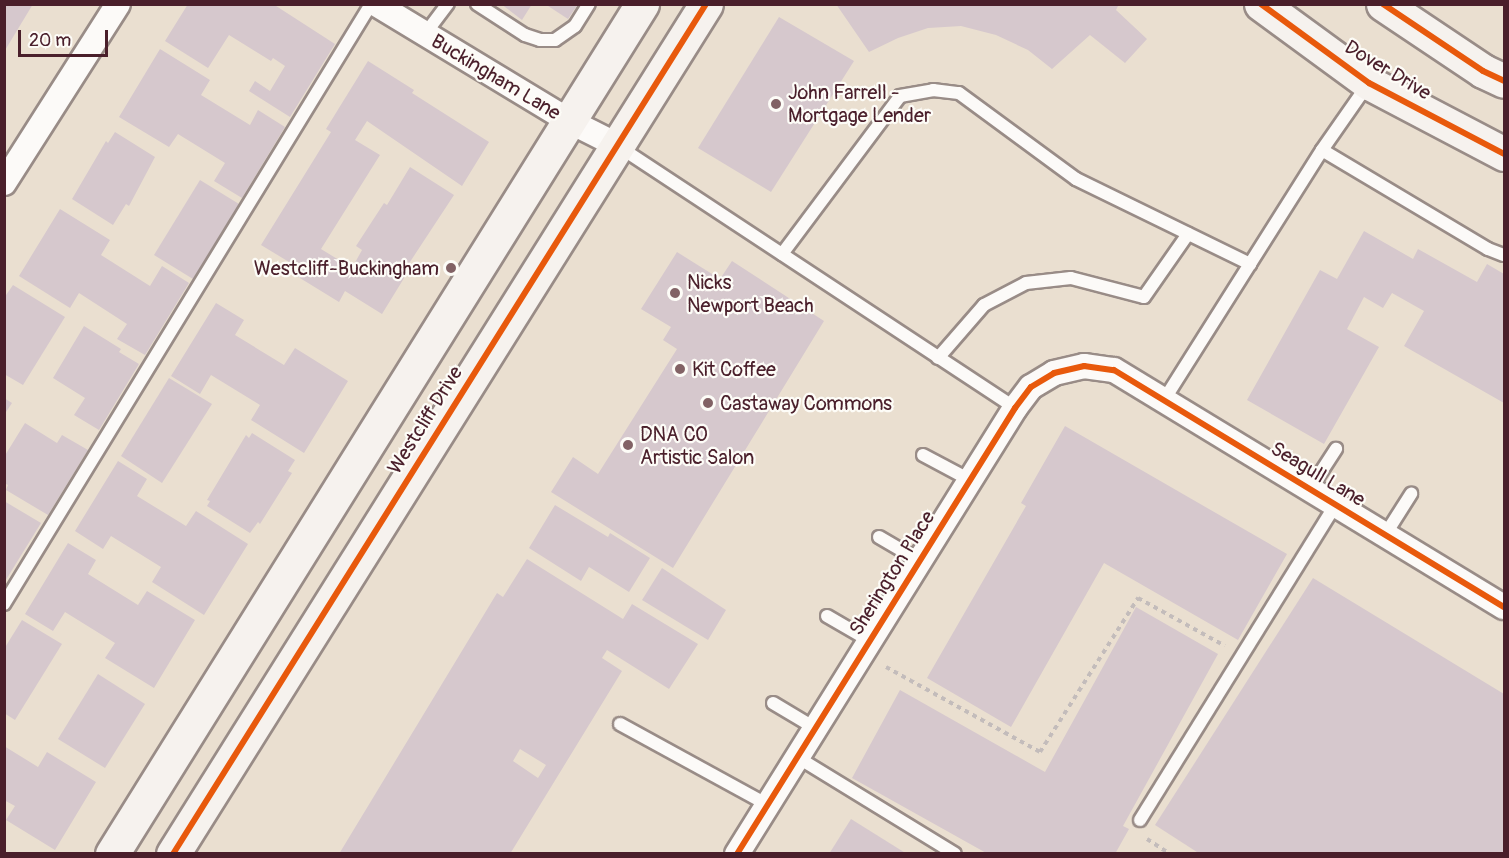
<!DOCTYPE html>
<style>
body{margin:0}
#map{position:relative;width:1509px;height:858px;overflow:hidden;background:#eadfd0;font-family:Pangolin,sans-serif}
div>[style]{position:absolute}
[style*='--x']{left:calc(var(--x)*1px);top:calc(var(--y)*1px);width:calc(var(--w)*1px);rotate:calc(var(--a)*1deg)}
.building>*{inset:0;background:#d6c8cd}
.path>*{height:4px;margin-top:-2px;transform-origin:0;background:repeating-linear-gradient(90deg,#c3bcbb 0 4.5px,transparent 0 9px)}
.roads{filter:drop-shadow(2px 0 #998c87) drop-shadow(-2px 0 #998c87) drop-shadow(0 2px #998c87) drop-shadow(0 -2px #998c87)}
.lane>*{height:12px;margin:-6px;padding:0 6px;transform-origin:6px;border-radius:6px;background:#fcfaf8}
.street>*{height:24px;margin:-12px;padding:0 12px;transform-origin:12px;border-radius:12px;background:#fcfaf8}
.secondary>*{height:33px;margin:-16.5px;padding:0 16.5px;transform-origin:16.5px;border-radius:16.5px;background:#f6f2ee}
.cycleway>*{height:6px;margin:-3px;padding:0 3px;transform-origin:3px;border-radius:3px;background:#e8590c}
.dots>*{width:16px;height:16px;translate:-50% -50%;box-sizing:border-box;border:3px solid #fdfcf7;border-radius:50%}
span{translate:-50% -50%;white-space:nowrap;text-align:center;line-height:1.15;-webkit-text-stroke:4.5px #fdfcf7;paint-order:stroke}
.street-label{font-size:20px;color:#4a1f2b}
.poi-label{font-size:20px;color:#4a1f2b}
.left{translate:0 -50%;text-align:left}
.right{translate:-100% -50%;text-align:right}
.frame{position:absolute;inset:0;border:6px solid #4a1f2b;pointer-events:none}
.scale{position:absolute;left:18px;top:30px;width:90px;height:27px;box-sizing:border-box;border:3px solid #4a1f2b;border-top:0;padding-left:8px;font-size:18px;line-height:21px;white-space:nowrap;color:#4a1f2b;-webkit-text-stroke:4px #fdfcf7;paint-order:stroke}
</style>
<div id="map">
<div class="building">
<i style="clip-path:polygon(4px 4px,33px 4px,4px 52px)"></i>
<i style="clip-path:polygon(188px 4px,273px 4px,335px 44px,290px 117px,249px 91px,255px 81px,270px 91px,285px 66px,273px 58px,271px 61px,229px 35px,208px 68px,165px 41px)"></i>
<i style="clip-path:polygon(501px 4px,532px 4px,522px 20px)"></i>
<i style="clip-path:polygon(545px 4px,578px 4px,568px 19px)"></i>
<i style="clip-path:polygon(836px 4px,1119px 4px,1116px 10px,1147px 39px,1125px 63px,1090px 35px,1052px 69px,1028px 50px,996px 35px,961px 26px,928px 28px,898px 38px,869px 52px)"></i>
<i style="clip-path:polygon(779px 17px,854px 61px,771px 192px,698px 148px)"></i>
<i style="clip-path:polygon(160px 49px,210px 80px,201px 95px,250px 125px,258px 110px,285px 127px,242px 198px,214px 181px,225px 163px,178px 134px,169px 147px,119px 117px)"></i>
<i style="clip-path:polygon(368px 61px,414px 90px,412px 93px,489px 142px,462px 186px,367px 121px,355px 140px,380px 155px,321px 249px,352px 268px,362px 250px,356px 246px,384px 203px,387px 205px,410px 167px,454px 195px,406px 268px,409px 270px,382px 314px,345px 291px,339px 302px,295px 275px,299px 268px,261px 245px,331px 132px,326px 129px)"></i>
<i style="clip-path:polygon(115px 132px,155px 157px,129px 206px,126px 204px,113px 225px,72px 199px,106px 141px,108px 143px)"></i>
<i style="clip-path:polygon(200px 180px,239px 204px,193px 279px,154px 255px)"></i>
<i style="clip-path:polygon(60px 209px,110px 240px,101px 255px,150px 286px,162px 266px,189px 283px,145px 355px,117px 339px,127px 324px,79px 293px,70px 308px,19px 276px)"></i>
<i style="clip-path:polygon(1364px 231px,1413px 259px,1418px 249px,1477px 282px,1487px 264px,1504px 274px,1504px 403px,1404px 346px,1424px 311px,1392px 293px,1383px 308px,1364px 297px,1347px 329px,1379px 347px,1324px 444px,1247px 400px,1320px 270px,1337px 279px)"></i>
<i style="clip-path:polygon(677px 252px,720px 279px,732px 261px,824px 321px,673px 568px,551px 492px,573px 457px,598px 474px,677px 349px,663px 340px,671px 327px,641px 309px)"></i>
<i style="clip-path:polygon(13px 285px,65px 317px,23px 385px,4px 374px,4px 298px)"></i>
<i style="clip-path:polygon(216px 303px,244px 320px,235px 335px,284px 365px,295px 348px,348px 381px,304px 453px,251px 420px,260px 405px,211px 375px,200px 394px,171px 376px)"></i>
<i style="clip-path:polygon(84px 326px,121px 349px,119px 352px,139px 364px,99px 430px,74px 415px,85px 398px,53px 378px)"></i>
<i style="clip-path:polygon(169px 378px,212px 404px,162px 483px,121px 456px)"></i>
<i style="clip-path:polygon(4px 398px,12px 403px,4px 415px)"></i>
<i style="clip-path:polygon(25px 423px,57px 443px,62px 435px,88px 450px,48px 515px,6px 490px,8px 485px,4px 483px,4px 457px)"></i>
<i style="clip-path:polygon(1065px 426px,1287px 554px,1238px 640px,1104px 563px,1011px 727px,927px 678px,1026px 506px,1021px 503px)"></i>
<i style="clip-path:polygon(252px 433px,295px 460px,288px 471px,292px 473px,260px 524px,258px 522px,250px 533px,207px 506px,210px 501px,207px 500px,246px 435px,249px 438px)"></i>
<i style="clip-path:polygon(118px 461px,147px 479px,137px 496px,186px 526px,196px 511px,248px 544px,204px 615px,152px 582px,161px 567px,111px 536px,103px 549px,75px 531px)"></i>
<i style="clip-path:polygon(4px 501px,41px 523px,4px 583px)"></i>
<i style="clip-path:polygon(555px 505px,608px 537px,610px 533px,650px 558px,629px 592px,589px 567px,581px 581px,529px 548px)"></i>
<i style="clip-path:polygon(68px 543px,96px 560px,88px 574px,138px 605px,147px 591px,195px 620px,154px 688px,105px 658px,115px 643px,65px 612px,53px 631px,25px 614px)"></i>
<i style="clip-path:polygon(evenodd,527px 559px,623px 619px,632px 604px,698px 644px,669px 689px,607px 650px,602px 658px,622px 671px,510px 854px,339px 854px,497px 593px,503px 597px,527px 559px,520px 749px,546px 765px,538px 778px,513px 761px,520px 749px)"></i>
<i style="clip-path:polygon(662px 568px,726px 610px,708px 640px,642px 600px)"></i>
<i style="clip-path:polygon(1313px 578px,1504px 694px,1504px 854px,1200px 854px,1155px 825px)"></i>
<i style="clip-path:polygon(1136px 607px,1218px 654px,1123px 826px,1129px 829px,1115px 854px,988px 854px,852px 778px,900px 690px,1045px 772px)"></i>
<i style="clip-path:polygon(22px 620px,62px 644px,15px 720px,4px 713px,4px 649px)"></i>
<i style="clip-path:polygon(98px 674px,145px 704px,105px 768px,58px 739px)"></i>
<i style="clip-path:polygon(4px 746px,38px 767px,47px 752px,96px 782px,55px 850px,6px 820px,15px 806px,4px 800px)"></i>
<i style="clip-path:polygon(851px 819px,907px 854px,829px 854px)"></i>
</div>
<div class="path">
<i style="--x:886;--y:667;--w:176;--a:28.9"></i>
<i style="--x:1040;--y:752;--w:183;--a:-57.5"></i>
<i style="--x:1138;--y:598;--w:99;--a:28.9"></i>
<i style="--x:1147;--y:839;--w:27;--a:33"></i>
</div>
<div class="roads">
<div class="lane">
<i style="--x:477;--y:4;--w:57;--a:32.9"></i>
<i style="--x:525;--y:35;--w:16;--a:18"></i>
<i style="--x:540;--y:40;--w:15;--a:0"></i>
<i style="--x:555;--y:40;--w:24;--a:-35"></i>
<i style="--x:575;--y:26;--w:26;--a:-58"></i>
<i style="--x:425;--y:34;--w:38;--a:-53"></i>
<i style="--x:618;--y:146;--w:476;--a:33.4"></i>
<i style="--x:1322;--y:150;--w:193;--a:30.8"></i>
<i style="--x:1488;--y:249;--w:17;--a:21"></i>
<i style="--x:782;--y:254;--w:197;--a:-53.2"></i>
<i style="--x:900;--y:96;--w:34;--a:-10"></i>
<i style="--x:933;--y:90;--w:26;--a:7"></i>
<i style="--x:959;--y:93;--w:145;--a:36.3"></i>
<i style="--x:1076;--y:179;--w:194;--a:26"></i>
<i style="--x:938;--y:358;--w:70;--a:-49"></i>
<i style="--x:984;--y:305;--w:47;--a:-27.6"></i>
<i style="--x:1026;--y:283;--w:45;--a:-6.3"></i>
<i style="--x:1071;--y:278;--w:75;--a:14.6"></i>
<i style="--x:1144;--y:297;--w:77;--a:-55.1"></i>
<i style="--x:1164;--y:400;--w:296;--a:-57.7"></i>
<i style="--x:1322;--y:150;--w:80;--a:-55.1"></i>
<i style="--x:923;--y:455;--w:53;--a:28"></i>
<i style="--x:1310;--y:489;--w:48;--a:-57"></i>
<i style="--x:1385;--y:535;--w:49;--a:-57.6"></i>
<i style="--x:879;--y:537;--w:48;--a:30.3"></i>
<i style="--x:4;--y:604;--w:703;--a:-58.55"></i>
<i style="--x:827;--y:616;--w:50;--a:30.2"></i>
<i style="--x:773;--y:703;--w:49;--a:30.8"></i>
<i style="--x:620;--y:724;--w:169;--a:28.7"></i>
<i style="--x:797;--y:757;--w:185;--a:31.5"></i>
<i style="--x:1140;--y:820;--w:372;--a:-58.2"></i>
</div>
<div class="street">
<i style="--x:376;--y:4;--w:226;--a:31.2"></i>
<i style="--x:569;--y:121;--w:54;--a:26.6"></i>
<i style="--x:4;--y:183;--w:212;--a:-57.5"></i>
<i style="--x:737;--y:854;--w:526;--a:-58.06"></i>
<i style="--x:1015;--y:408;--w:26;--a:-53"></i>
<i style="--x:1031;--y:387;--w:27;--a:-31"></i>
<i style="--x:1054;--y:373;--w:31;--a:-13"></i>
<i style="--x:1084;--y:366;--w:30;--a:8"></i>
<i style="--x:1114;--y:370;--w:456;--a:31.3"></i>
</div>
<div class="secondary">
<i style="--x:1261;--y:4;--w:134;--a:36.2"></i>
<i style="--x:1369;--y:83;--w:153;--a:27.7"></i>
<i style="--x:1383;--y:4;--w:120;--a:33.8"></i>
<i style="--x:1483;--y:71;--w:23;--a:25"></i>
<i style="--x:112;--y:854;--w:1002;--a:-58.06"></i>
<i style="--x:173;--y:854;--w:1003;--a:-57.91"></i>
</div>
</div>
<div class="cycleway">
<i style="--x:1261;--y:4;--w:134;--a:36.2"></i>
<i style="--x:1369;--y:83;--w:153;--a:27.7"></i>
<i style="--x:1383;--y:4;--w:120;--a:33.8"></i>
<i style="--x:1483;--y:71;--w:23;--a:25"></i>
<i style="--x:173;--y:854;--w:1003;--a:-57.91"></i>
<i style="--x:737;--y:854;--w:526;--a:-58.06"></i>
<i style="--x:1015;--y:408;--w:26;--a:-53"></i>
<i style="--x:1031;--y:387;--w:27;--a:-31"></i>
<i style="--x:1054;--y:373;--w:31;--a:-13"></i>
<i style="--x:1084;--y:366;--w:30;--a:8"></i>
<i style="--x:1114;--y:370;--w:456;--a:31.3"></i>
</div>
<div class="dots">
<i style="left:776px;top:104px;background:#826265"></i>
<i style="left:451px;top:268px;background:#826265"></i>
<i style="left:675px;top:293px;background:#826265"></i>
<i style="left:680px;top:369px;background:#826265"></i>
<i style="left:708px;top:403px;background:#826265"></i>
<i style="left:628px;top:445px;background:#826265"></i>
</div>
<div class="street-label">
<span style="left:1388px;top:70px;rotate:31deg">Dover Drive</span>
<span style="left:496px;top:77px;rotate:31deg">Buckingham Lane</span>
<span style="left:425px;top:420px;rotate:-58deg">Westcliff Drive</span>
<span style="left:1318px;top:474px;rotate:31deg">Seagull Lane</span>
<span style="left:892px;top:573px;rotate:-58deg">Sherington Place</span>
</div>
<div class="poi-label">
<span class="left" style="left:788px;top:104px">John Farrell -<br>Mortgage Lender</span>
<span class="right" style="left:439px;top:268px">Westcliff-Buckingham</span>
<span class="left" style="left:687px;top:294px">Nicks<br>Newport Beach</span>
<span class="left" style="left:692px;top:369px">Kit Coffee</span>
<span class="left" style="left:720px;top:403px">Castaway Commons</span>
<span class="left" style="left:640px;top:446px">DNA CO<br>Artistic Salon</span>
</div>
<div class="frame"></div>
<div class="scale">20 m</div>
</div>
